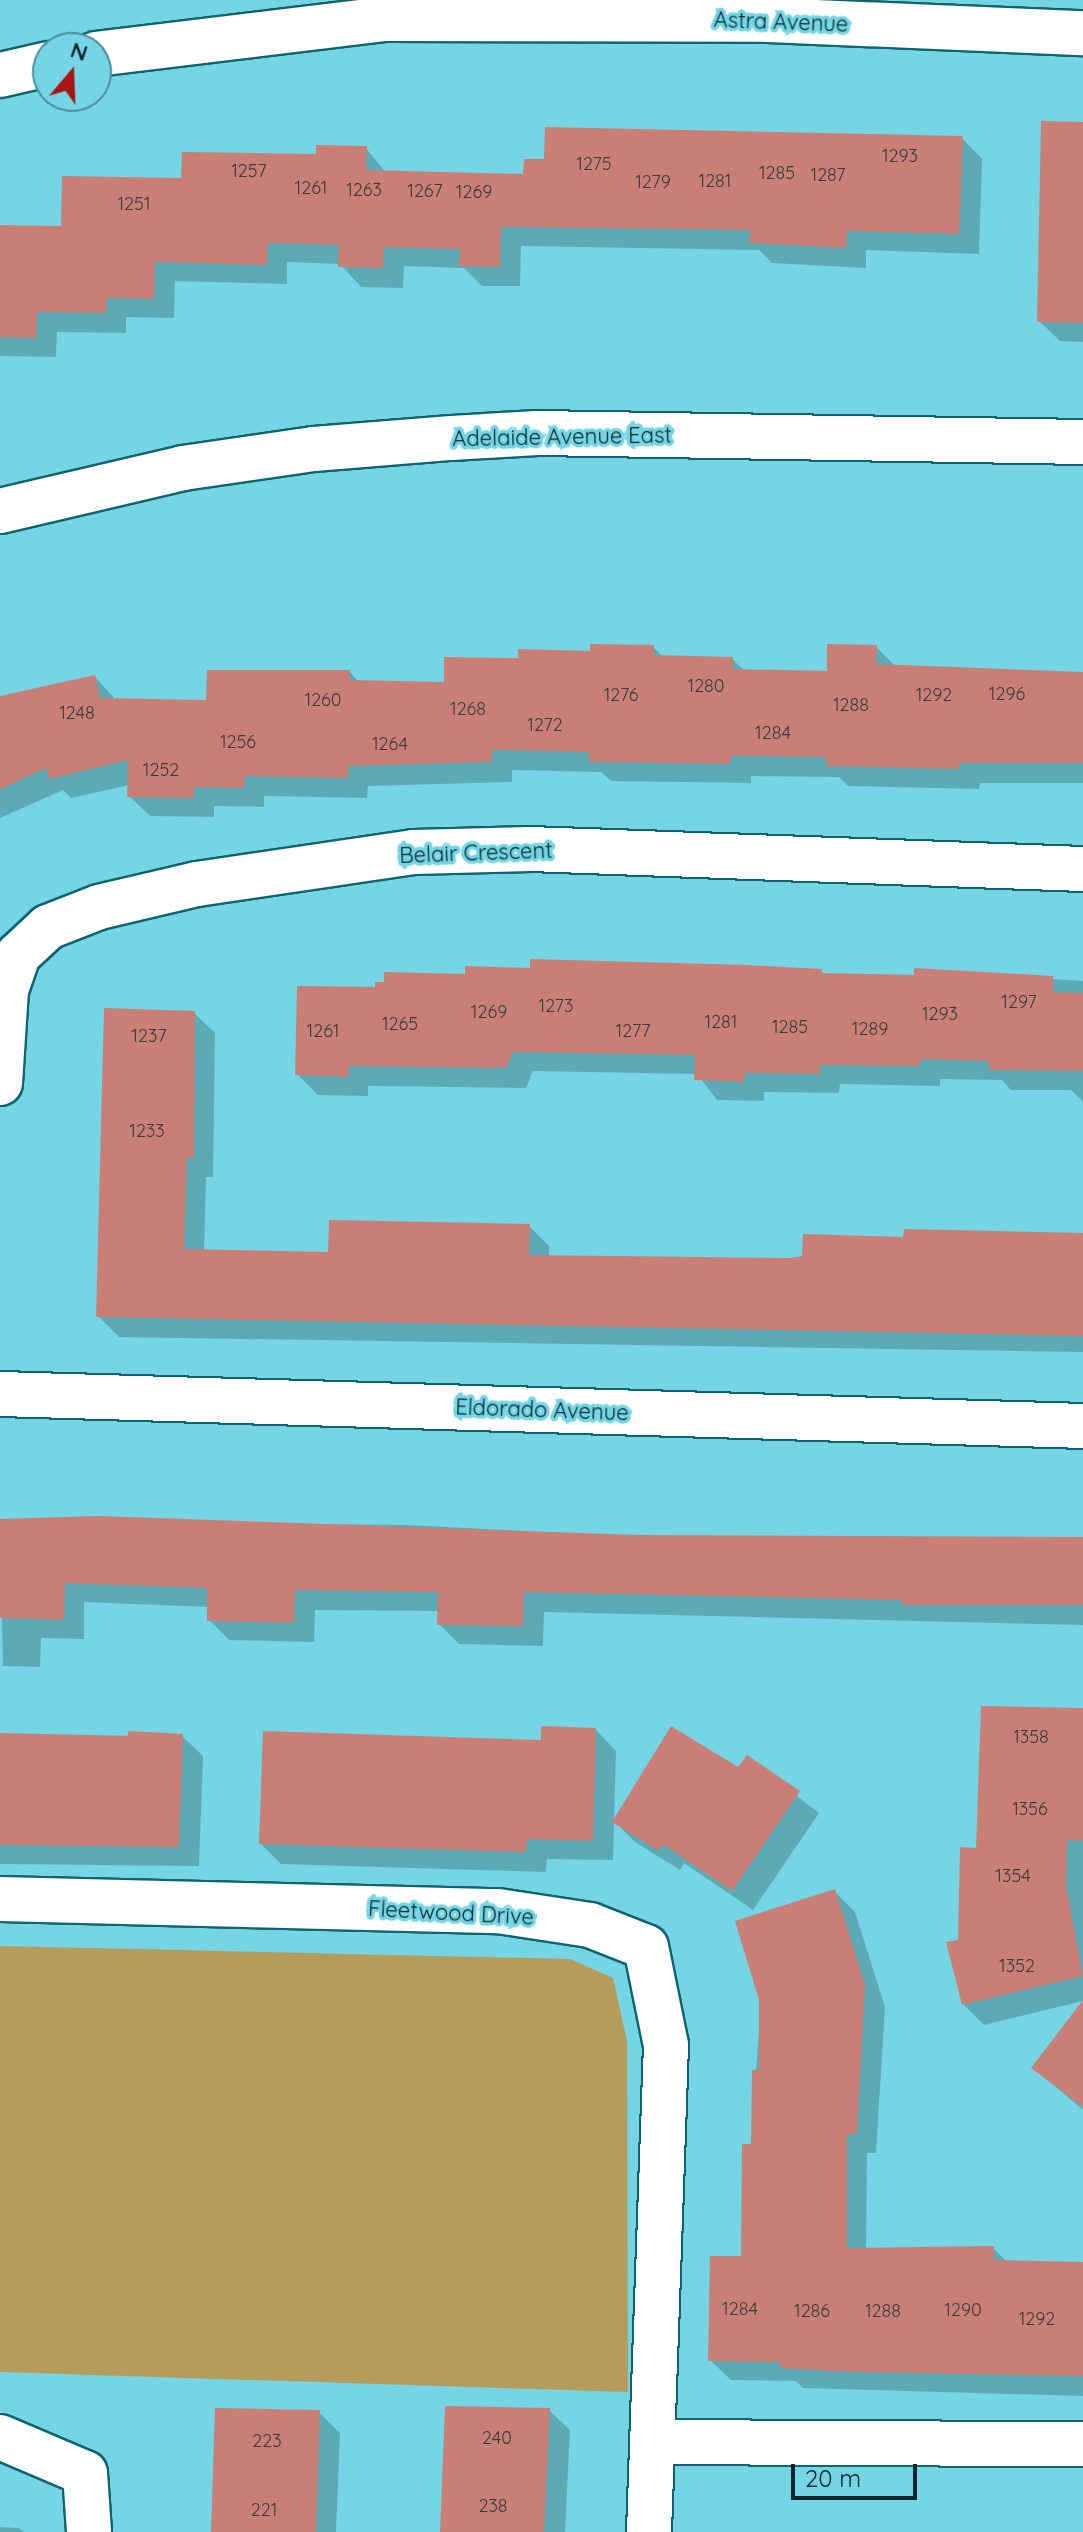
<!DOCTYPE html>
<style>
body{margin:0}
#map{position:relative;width:1083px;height:2532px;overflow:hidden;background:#75d5e5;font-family:Quicksand,sans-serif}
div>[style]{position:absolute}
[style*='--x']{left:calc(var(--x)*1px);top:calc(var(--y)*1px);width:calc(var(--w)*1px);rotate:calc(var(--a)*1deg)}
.green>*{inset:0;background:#b69c5b}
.shadow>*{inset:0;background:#0003}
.building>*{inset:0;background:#c97f75}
.roads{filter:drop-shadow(2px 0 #10646f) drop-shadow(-2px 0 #10646f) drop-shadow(0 2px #10646f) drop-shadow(0 -2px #10646f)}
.minor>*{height:44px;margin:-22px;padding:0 22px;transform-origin:22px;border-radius:22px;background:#fff}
.major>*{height:44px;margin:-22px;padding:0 22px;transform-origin:22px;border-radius:22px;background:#fff}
span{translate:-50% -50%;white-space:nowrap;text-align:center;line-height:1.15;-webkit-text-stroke:7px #75d5e5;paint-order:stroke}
.number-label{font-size:18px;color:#373c3e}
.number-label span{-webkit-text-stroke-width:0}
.street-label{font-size:22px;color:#06262b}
.north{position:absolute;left:32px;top:32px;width:80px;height:80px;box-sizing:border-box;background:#75d5e5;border:2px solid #498f9b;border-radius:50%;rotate:19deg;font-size:22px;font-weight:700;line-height:32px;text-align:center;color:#06262b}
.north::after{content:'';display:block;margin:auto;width:28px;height:36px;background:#a91611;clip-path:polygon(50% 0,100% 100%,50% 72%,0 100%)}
.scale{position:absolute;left:791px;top:2464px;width:126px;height:36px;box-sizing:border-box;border:4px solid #06262b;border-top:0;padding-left:10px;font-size:24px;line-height:28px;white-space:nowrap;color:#06262b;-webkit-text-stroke:6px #75d5e5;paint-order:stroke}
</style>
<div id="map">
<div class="green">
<i style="clip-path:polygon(0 1946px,570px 1959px,613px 1978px,627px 2041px,628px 2392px,0 2372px)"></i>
</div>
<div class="shadow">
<i style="clip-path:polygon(1083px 124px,1083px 342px,1060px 341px,1039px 321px)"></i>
<i style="clip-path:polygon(962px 138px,982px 159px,979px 254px,866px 250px,866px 268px,772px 263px,759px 250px,521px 246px,520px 286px,482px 286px,464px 268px,404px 266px,403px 288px,361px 287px,340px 264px,287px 262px,287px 284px,175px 281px,174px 318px,126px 317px,126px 333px,57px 332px,56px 357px,0 356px,0 227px,63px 229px,183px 180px,366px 148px,386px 173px,525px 176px)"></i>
<i style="clip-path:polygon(653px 647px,663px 657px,732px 659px,745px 671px,829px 673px,876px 647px,896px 667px,1083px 675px,1083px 783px,980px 783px,979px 789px,848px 786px,839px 777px,751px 776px,751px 783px,611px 781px,601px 772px,512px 770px,512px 782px,368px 786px,367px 798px,264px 796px,264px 807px,214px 806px,214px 817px,150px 816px,129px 796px,129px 785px,71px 798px,63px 790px,0 818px,0 698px,95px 677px,116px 700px,208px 702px,350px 672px,359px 682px,446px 684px,520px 660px)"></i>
<i style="clip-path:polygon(916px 970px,1083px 981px,1083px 1102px,1071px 1090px,1011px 1090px,1002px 1080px,940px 1079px,940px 1086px,840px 1084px,839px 1093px,764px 1092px,764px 1101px,717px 1100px,697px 1074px,533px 1071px,526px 1088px,368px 1086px,368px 1096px,318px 1095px,297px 1074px,377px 989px,467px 976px,821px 971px,825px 975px,916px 977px)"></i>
<i style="clip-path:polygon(194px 1013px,215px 1033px,213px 1177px,206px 1177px,204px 1251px,330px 1254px,529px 1226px,549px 1246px,549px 1258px,791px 1260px,905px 1239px,1083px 1235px,1083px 1352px,119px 1337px,98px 1316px)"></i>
<i style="clip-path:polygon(0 1521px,407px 1525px,637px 1537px,1083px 1540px,1083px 1625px,544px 1612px,543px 1646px,459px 1644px,439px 1624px,439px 1611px,315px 1610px,314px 1642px,229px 1640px,209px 1620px,209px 1607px,84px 1602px,84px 1639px,41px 1638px,40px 1667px,3px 1666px)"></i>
<i style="clip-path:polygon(1083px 1710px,1083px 2001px,984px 2025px,963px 2004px,960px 1941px,978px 1850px)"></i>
<i style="clip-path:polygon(596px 1730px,616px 1751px,613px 1860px,547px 1859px,546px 1872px,281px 1864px,261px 1844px,543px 1742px)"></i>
<i style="clip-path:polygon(0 1735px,182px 1736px,203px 1756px,199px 1866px,0 1864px)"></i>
<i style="clip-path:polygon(747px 1758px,819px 1813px,753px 1910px,684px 1863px,680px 1870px,635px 1842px,615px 1822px,739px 1770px)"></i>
<i style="clip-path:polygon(835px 1892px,855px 1912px,885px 2007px,876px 2153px,867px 2153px,866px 2250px,993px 2248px,1007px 2262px,1083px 2263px,1083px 2396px,803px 2388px,796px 2381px,731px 2380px,710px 2360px,743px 2258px,761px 1999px)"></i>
<i style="clip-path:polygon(1083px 2004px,1083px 2110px,1034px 2068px)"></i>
<i style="clip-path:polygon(549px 2410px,570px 2430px,565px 2532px,442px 2532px)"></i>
<i style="clip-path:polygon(319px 2412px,340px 2433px,336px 2532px,213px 2532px)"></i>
<i style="clip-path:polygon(0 2527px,19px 2528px,24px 2532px,0 2532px)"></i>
</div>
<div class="building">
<i style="clip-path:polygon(1041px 121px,1083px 122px,1083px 323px,1037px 322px)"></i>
<i style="clip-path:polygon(545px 127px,963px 136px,959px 234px,847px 231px,846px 248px,749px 243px,750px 230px,501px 227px,500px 267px,459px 266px,460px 249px,384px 247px,383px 268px,338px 267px,339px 245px,268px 243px,267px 265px,155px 262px,154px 299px,107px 298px,106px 313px,37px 312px,36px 338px,0 337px,0 225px,61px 226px,62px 176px,181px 178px,182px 152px,316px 154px,316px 145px,367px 146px,366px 170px,523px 174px,524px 159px,544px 159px)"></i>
<i style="clip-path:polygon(590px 644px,654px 645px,654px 655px,733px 657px,733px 669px,827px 671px,827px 644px,877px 645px,876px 664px,1083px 672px,1083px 763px,960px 763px,960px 769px,826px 766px,826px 757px,731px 756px,731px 764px,589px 762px,589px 752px,492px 750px,492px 762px,348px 766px,348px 778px,245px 776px,244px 788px,194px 787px,194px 798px,127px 797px,128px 760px,49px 779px,46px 768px,0 789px,0 696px,95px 675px,100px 698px,206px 700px,207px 670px,350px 670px,350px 680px,444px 682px,444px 657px,518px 658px,518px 649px,590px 651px)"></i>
<i style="clip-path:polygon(530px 959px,747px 965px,822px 969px,822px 973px,914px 975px,914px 968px,1053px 976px,1053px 992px,1083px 993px,1083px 1071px,989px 1070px,989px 1061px,921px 1059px,920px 1066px,820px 1065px,820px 1074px,745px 1073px,744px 1082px,694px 1080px,695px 1055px,513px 1052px,506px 1068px,349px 1066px,348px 1077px,295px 1075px,297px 986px,375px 987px,375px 982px,384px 982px,384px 972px,465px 974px,465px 966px,530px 968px)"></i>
<i style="clip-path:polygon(104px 1008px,195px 1011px,194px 1158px,187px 1157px,184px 1249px,328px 1252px,329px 1220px,530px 1224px,529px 1255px,791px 1258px,802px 1256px,803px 1234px,903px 1237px,904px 1229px,1083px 1233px,1083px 1336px,96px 1317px)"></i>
<i style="clip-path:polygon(98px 1516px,637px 1535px,1083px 1537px,1083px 1605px,902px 1605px,902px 1600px,524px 1592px,523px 1626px,437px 1625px,438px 1592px,295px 1590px,294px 1623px,207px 1621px,207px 1588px,65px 1583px,64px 1620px,0 1618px,0 1519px)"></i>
<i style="clip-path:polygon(981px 1706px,1083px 1708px,1083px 1841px,1067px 1840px,1066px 1886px,1083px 1976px,962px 2005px,946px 1942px,958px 1940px,960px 1847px,976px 1848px)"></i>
<i style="clip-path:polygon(541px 1726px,596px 1728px,593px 1841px,527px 1839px,526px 1852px,259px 1844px,263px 1731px,541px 1740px)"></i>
<i style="clip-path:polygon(671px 1726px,738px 1767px,747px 1755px,800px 1791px,732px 1891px,663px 1844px,659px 1851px,612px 1822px)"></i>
<i style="clip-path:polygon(128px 1731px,183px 1734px,179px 1847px,0 1845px,0 1733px,128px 1736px)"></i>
<i style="clip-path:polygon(835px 1889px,865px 1985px,857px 2134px,847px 2134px,847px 2248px,994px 2246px,994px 2260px,1083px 2262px,1083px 2376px,851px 2372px,780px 2368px,780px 2362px,708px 2361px,710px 2256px,741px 2256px,742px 2144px,751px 2144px,752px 2070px,759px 2070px,759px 2000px,735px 1921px)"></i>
<i style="clip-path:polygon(1083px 2000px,1083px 2107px,1031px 2068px)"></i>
<i style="clip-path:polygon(445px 2406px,550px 2408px,544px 2532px,440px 2532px)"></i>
<i style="clip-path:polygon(215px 2408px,320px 2410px,316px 2532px,211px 2532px)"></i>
</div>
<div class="roads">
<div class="minor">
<i style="--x:96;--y:54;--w:290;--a:-6.9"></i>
<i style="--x:384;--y:19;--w:384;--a:0.1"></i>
<i style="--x:768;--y:20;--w:315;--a:2.4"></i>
<i style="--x:0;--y:75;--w:49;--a:-12.9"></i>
<i style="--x:0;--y:1083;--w:93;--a:-86.3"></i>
<i style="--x:6;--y:990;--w:37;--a:-71"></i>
<i style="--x:18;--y:955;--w:41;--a:-43"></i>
<i style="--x:48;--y:927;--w:55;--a:-21.4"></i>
<i style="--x:99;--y:907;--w:101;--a:-13.2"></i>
<i style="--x:197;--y:884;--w:219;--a:-8.4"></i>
<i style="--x:414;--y:852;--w:116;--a:-1.5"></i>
<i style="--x:530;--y:849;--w:553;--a:2.07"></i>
<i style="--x:0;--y:1394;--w:1083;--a:1.69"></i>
<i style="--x:0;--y:1899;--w:498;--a:1.4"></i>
<i style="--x:498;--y:1911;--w:93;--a:8.7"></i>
<i style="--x:590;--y:1925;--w:60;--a:21.4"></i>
<i style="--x:646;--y:1947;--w:100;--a:78.5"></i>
<i style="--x:666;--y:2045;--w:487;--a:92"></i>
<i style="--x:0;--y:2437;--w:92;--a:23"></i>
<i style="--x:85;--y:2473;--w:59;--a:86.1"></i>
<i style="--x:653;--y:2442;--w:430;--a:0.3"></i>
</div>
<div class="major">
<i style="--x:0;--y:511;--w:188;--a:-13.2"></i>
<i style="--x:183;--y:468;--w:132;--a:-8.3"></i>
<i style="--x:314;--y:449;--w:138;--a:-4.6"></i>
<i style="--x:452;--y:438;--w:85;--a:-3.4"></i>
<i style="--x:537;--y:433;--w:546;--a:0.94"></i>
</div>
</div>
<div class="number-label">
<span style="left:900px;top:156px">1293</span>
<span style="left:594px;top:164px">1275</span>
<span style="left:249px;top:171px">1257</span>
<span style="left:777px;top:173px">1285</span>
<span style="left:828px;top:175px">1287</span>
<span style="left:715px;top:181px">1281</span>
<span style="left:653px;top:182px">1279</span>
<span style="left:311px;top:188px">1261</span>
<span style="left:364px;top:190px">1263</span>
<span style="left:425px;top:191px">1267</span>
<span style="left:474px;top:192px">1269</span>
<span style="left:134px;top:204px">1251</span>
<span style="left:706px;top:686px">1280</span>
<span style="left:1007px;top:694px">1296</span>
<span style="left:621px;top:695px">1276</span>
<span style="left:934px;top:695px">1292</span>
<span style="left:323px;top:700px">1260</span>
<span style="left:851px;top:705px">1288</span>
<span style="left:468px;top:709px">1268</span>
<span style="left:77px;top:713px">1248</span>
<span style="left:545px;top:725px">1272</span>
<span style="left:773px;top:733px">1284</span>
<span style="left:238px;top:742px">1256</span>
<span style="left:390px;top:744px">1264</span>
<span style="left:161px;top:770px">1252</span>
<span style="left:1019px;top:1002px">1297</span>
<span style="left:556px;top:1006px">1273</span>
<span style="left:489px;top:1012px">1269</span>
<span style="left:940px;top:1014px">1293</span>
<span style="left:721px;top:1022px">1281</span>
<span style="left:400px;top:1024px">1265</span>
<span style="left:790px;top:1027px">1285</span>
<span style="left:870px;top:1029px">1289</span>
<span style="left:323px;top:1031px">1261</span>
<span style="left:633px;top:1031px">1277</span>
<span style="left:149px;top:1036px">1237</span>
<span style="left:147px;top:1131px">1233</span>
<span style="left:1031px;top:1737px">1358</span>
<span style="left:1030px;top:1809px">1356</span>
<span style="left:1013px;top:1876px">1354</span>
<span style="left:1017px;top:1966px">1352</span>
<span style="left:740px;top:2309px">1284</span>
<span style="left:963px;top:2310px">1290</span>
<span style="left:812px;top:2311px">1286</span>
<span style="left:883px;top:2311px">1288</span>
<span style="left:1037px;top:2319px">1292</span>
<span style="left:497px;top:2438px">240</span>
<span style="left:267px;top:2441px">223</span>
<span style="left:493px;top:2506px">238</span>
<span style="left:264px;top:2510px">221</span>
</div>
<div class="street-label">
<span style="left:781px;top:22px;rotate:2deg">Astra Avenue</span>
<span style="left:562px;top:437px;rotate:-1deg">Adelaide Avenue East</span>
<span style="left:476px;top:853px;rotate:-2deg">Belair Crescent</span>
<span style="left:542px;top:1410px;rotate:2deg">Eldorado Avenue</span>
<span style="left:451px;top:1913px;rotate:3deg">Fleetwood Drive</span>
</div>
<div class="north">N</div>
<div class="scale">20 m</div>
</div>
